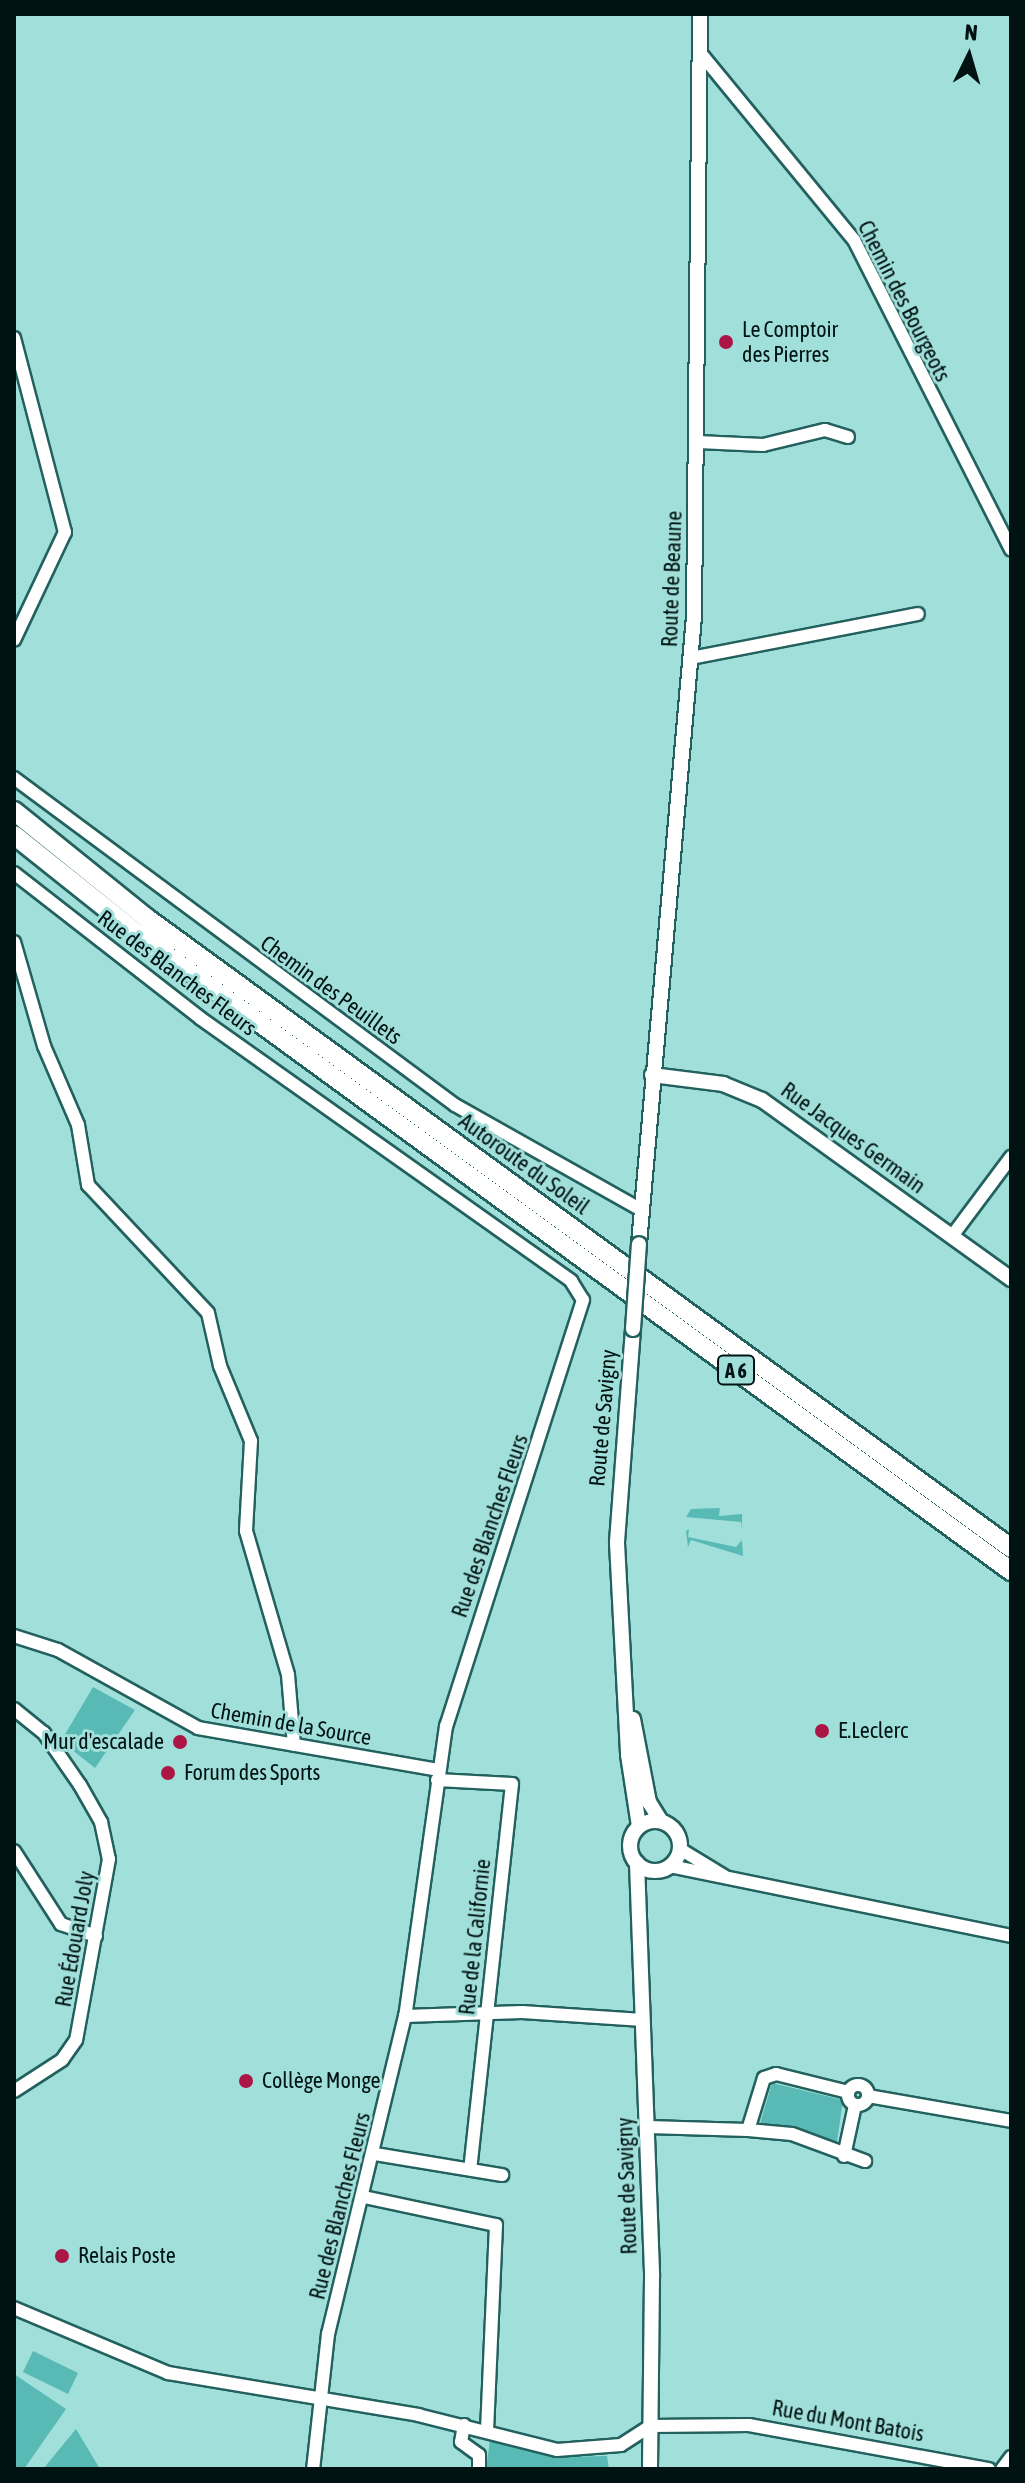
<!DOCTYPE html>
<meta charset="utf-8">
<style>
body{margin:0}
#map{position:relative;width:1025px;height:2483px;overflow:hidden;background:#a1dfda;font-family:"Asap Condensed",sans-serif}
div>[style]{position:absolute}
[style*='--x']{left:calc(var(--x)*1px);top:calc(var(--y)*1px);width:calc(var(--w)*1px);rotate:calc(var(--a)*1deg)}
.green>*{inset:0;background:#59bab5}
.roads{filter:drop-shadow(2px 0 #23615e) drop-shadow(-2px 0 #23615e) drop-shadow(0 2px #23615e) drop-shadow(0 -2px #23615e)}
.minor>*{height:12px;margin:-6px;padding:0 6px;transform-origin:6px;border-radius:6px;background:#fff}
.minor>.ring{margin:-6px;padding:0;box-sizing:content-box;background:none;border:12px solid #fff;border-radius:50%}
.major>*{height:14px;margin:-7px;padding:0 7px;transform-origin:7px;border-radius:7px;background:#fff}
.major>.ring{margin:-7px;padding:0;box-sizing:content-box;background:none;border:14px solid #fff;border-radius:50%}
.highway>*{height:18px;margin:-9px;padding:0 9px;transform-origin:9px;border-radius:9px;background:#fff}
.bridges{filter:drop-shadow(2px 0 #23615e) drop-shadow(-2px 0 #23615e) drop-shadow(0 2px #23615e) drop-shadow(0 -2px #23615e)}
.major-bridge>*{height:14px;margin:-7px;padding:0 7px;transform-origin:7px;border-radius:7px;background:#fff}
.dots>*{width:22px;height:22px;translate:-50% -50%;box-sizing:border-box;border:4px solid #a1dfda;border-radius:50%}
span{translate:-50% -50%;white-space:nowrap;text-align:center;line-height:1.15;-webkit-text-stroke:6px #a1dfda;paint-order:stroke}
.shield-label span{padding:2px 6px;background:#a1dfda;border:2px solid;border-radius:6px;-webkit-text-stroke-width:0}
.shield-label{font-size:20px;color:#001211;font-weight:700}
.street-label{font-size:22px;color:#001211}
.poi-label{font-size:22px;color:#001211}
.left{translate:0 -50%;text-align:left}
.right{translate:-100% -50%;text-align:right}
.frame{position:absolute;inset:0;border:16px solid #001211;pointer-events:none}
.north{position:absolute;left:929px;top:16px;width:80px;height:80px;-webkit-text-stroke:6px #a1dfda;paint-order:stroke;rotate:5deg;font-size:22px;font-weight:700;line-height:32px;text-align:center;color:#001211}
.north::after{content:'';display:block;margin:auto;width:28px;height:36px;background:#001211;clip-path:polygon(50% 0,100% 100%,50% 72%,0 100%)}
</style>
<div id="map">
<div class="green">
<i style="clip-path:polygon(720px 1508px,719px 1516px,742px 1514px,742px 1529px,741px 1522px,686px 1517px,691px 1509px)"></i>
<i style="clip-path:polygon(689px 1529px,688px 1537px,736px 1547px,742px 1540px,743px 1556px,691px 1540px,688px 1547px,686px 1531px)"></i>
<i style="clip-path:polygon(93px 1687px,135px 1710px,95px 1768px,61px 1741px)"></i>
<i style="clip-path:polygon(772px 2083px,843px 2100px,836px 2149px,759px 2127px)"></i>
<i style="clip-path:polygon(33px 2351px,78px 2373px,68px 2394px,23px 2372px)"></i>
<i style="clip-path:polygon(14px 2374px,66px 2409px,24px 2469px,14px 2469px)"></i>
<i style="clip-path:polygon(76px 2429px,100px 2469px,43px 2469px)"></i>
<i style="clip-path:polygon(490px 2440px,560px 2457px,607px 2456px,609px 2469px,486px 2469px)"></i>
</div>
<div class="roads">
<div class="minor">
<i style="--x:702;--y:55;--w:239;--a:50.6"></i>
<i style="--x:854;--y:240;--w:347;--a:63.1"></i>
<i style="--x:14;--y:338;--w:201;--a:75.3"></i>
<i style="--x:65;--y:532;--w:119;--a:115.3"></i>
<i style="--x:698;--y:442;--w:65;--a:2.6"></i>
<i style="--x:763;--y:445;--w:64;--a:-13.6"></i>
<i style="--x:825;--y:430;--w:24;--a:17"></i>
<i style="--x:691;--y:658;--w:231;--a:-11"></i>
<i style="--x:14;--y:778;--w:549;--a:36.56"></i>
<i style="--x:455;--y:1105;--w:214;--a:29.4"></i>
<i style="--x:14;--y:873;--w:236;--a:37.9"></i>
<i style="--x:200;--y:1018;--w:455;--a:35.3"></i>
<i style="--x:571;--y:1281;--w:22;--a:58"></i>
<i style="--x:583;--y:1300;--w:447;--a:107.8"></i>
<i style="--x:446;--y:1726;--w:293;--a:98"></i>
<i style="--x:405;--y:2016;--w:327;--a:103.6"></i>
<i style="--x:328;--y:2334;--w:136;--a:96.3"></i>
<i style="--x:14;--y:942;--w:108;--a:73.9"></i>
<i style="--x:44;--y:1046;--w:86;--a:66.7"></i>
<i style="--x:78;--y:1125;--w:61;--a:80.5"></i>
<i style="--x:88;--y:1185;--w:175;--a:46.8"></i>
<i style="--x:208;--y:1313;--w:54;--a:77.2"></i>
<i style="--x:220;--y:1366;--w:81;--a:67.5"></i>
<i style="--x:251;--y:1441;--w:90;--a:93.2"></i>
<i style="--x:246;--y:1531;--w:150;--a:73.7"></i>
<i style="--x:288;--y:1675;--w:70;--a:85.1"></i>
<i style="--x:952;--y:1236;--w:99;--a:-53.2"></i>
<i style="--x:14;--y:1636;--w:46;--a:17.7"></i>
<i style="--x:58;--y:1650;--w:160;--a:29.1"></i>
<i style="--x:198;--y:1728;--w:245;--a:9.9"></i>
<i style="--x:14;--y:1709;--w:38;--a:39"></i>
<i style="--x:44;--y:1733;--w:63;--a:55.3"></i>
<i style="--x:80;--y:1785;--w:43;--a:60.4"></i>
<i style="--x:101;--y:1822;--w:38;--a:78"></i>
<i style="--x:109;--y:1859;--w:184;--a:100.3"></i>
<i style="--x:76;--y:2040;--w:24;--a:125"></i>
<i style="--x:62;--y:2060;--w:57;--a:147.1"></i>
<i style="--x:437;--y:1780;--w:75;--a:3.1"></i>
<i style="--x:512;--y:1784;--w:387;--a:96.2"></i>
<i style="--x:680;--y:1849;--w:52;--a:31.5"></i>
<i style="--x:14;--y:1851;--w:87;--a:57.2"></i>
<i style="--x:61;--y:1924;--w:37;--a:19"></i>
<i style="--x:670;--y:1866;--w:348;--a:11.6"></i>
<i style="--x:405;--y:2016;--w:117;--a:-2"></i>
<i style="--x:522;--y:2012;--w:121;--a:3.8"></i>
<i class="ring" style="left:848px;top:2085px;width:8px;height:8px"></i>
<i style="--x:868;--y:2096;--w:145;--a:9.9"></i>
<i style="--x:648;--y:2127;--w:100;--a:1.7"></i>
<i style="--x:748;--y:2130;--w:54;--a:-72.9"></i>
<i style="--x:764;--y:2078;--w:13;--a:-18"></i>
<i style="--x:776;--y:2074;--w:74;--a:14"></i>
<i style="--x:748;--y:2130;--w:44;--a:5.2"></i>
<i style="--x:792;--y:2134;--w:78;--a:20.3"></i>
<i style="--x:375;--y:2154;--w:129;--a:9.4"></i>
<i style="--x:844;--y:2156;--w:52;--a:-77.8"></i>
<i style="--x:364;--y:2197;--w:135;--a:12"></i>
<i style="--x:496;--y:2225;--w:206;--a:92.5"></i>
<i style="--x:14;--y:2308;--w:167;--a:22.9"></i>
<i style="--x:168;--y:2373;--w:254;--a:9.5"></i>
<i style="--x:418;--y:2415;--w:143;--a:14.1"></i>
<i style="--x:557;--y:2450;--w:64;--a:-4.5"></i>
<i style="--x:621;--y:2445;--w:35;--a:-33"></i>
<i style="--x:650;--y:2426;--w:99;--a:-0.6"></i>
<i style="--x:749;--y:2425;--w:244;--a:10.4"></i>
<i style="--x:464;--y:2425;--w:17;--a:100"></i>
<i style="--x:461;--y:2442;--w:22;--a:36"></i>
<i style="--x:479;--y:2455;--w:14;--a:90"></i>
<i style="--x:1002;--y:2469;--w:15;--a:-53"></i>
</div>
<div class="major">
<i style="--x:652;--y:1075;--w:72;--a:7.2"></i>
<i style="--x:723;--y:1084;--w:42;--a:22.3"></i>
<i style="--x:762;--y:1100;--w:307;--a:35.7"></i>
<i style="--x:639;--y:1244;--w:629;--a:-84.99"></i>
<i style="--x:694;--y:617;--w:603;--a:-89.43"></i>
<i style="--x:633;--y:1329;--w:215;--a:94.3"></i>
<i style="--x:617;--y:1543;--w:212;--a:87"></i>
<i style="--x:628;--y:1755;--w:72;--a:81.2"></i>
<i style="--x:633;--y:1719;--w:85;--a:79.1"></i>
<i style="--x:649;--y:1802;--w:22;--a:58"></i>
<i class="ring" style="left:630px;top:1821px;width:36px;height:36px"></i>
<i style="--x:637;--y:1863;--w:414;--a:87.9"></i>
<i style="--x:652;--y:2277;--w:192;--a:90.6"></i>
</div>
<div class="highway">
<i style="--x:14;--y:811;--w:172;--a:38.9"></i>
<i style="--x:148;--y:919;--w:1068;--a:36.09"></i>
<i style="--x:14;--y:835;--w:159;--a:38.6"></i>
<i style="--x:138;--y:934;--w:1081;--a:36.12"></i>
</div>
</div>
<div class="bridges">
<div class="major-bridge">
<i style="--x:633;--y:1329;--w:85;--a:-86"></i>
</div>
</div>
<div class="dots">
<i style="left:726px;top:342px;background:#ab1646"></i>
<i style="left:822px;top:1731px;background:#ab1646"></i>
<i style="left:180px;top:1742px;background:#ab1646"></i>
<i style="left:168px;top:1773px;background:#ab1646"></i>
<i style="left:246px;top:2081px;background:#ab1646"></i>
<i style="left:62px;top:2256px;background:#ab1646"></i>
</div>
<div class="shield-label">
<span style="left:736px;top:1370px">A 6</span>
</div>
<div class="street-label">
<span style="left:904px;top:301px;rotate:63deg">Chemin des Bourgeots</span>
<span style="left:672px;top:579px;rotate:-88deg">Route de Beaune</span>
<span style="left:177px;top:973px;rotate:37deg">Rue des Blanches Fleurs</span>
<span style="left:331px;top:990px;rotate:36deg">Chemin des Peuillets</span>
<span style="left:853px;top:1138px;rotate:36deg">Rue Jacques Germain</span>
<span style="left:524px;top:1164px;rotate:36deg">Autoroute du Soleil</span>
<span style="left:603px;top:1418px;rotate:-85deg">Route de Savigny</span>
<span style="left:490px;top:1526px;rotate:-71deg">Rue des Blanches Fleurs</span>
<span style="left:291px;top:1724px;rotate:10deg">Chemin de la Source</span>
<span style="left:475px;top:1937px;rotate:-84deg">Rue de la Californie</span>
<span style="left:75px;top:1939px;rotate:-80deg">Rue Édouard Joly</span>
<span style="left:627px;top:2186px;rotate:-92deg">Route de Savigny</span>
<span style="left:340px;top:2206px;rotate:-76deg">Rue des Blanches Fleurs</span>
<span style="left:848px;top:2421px;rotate:10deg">Rue du Mont Batois</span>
</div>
<div class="poi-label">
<span class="left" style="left:742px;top:342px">Le Comptoir<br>des Pierres</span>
<span class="left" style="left:838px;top:1731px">E.Leclerc</span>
<span class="right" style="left:164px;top:1742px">Mur d'escalade</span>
<span class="left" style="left:184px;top:1773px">Forum des Sports</span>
<span class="left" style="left:262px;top:2081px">Collège Monge</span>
<span class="left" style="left:78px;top:2256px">Relais Poste</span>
</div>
<div class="frame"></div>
<div class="north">N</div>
</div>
